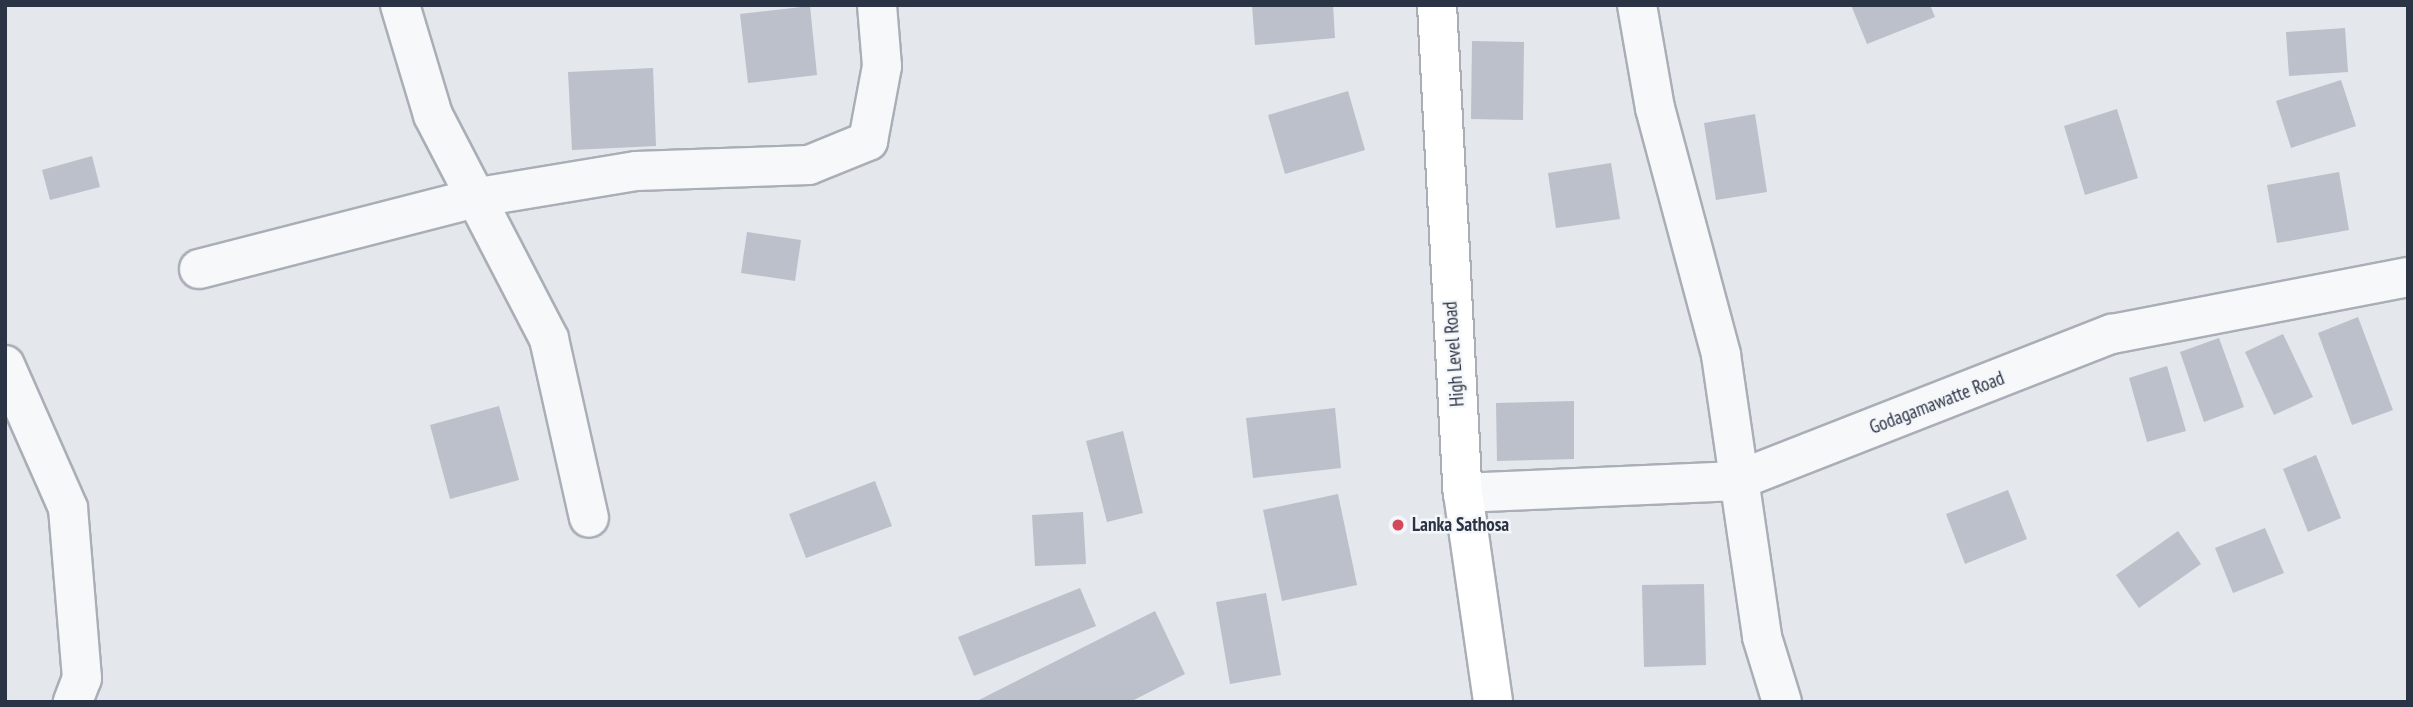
<!DOCTYPE html>
<style>
body{margin:0}
#map{position:relative;width:2413px;height:707px;overflow:hidden;background:#e4e7ec;font-family:"PT Sans Narrow",sans-serif}
div>[style]{position:absolute}
[style*='--x']{left:calc(var(--x)*1px);top:calc(var(--y)*1px);width:calc(var(--w)*1px);rotate:calc(var(--a)*1deg)}
.building>*{inset:0;background:#bbc0ca}
.roads{filter:drop-shadow(2px 0 #a9aeb7) drop-shadow(-2px 0 #a9aeb7) drop-shadow(0 2px #a9aeb7) drop-shadow(0 -2px #a9aeb7)}
.minor>*{height:38px;margin:-19px;padding:0 19px;transform-origin:19px;border-radius:19px;background:#f7f8fa}
.highway>*{height:38px;margin:-19px;padding:0 19px;transform-origin:19px;border-radius:19px;background:#fff}
.dots>*{width:19px;height:19px;translate:-50% -50%;box-sizing:border-box;border:4px solid #f4f6f9;border-radius:50%}
span{translate:-50% -50%;white-space:nowrap;text-align:center;line-height:1.15;-webkit-text-stroke:5px #f4f6f9;paint-order:stroke}
.street-label{font-size:19px;color:#2b3445}
.poi-label{font-size:19px;color:#2b3445;font-weight:700}
.left{translate:0 -50%;text-align:left}
.frame{position:absolute;inset:0;border:7px solid #2b3445;pointer-events:none}
</style>
<div id="map">
<div class="building">
<i style="clip-path:polygon(1252px 5px,1333px 5px,1335px 38px,1255px 45px)"></i>
<i style="clip-path:polygon(1851px 5px,1930px 5px,1935px 17px,1867px 44px)"></i>
<i style="clip-path:polygon(810px 6px,817px 75px,748px 83px,740px 14px)"></i>
<i style="clip-path:polygon(2345px 28px,2348px 72px,2289px 76px,2286px 32px)"></i>
<i style="clip-path:polygon(1472px 41px,1524px 42px,1523px 120px,1471px 119px)"></i>
<i style="clip-path:polygon(653px 68px,656px 146px,572px 150px,568px 72px)"></i>
<i style="clip-path:polygon(2341px 80px,2356px 126px,2291px 148px,2276px 101px)"></i>
<i style="clip-path:polygon(1348px 91px,1365px 150px,1285px 174px,1268px 115px)"></i>
<i style="clip-path:polygon(2117px 109px,2138px 178px,2085px 195px,2064px 126px)"></i>
<i style="clip-path:polygon(1755px 114px,1767px 192px,1716px 200px,1704px 123px)"></i>
<i style="clip-path:polygon(92px 156px,100px 187px,50px 200px,42px 170px)"></i>
<i style="clip-path:polygon(1611px 163px,1620px 219px,1556px 228px,1548px 173px)"></i>
<i style="clip-path:polygon(2339px 172px,2349px 230px,2277px 243px,2267px 185px)"></i>
<i style="clip-path:polygon(747px 232px,801px 240px,795px 281px,741px 273px)"></i>
<i style="clip-path:polygon(2358px 317px,2393px 410px,2352px 425px,2318px 333px)"></i>
<i style="clip-path:polygon(2283px 334px,2313px 397px,2274px 415px,2245px 352px)"></i>
<i style="clip-path:polygon(2219px 338px,2244px 407px,2204px 422px,2180px 352px)"></i>
<i style="clip-path:polygon(2167px 366px,2186px 431px,2147px 442px,2129px 378px)"></i>
<i style="clip-path:polygon(1574px 401px,1574px 459px,1497px 461px,1496px 403px)"></i>
<i style="clip-path:polygon(499px 406px,519px 480px,450px 499px,430px 425px)"></i>
<i style="clip-path:polygon(1335px 408px,1341px 468px,1253px 478px,1246px 418px)"></i>
<i style="clip-path:polygon(1123px 431px,1143px 513px,1107px 522px,1086px 441px)"></i>
<i style="clip-path:polygon(2316px 455px,2341px 518px,2308px 532px,2283px 469px)"></i>
<i style="clip-path:polygon(875px 481px,892px 526px,806px 558px,789px 514px)"></i>
<i style="clip-path:polygon(2008px 490px,2027px 539px,1965px 564px,1946px 514px)"></i>
<i style="clip-path:polygon(1338px 494px,1357px 585px,1282px 601px,1263px 510px)"></i>
<i style="clip-path:polygon(1083px 512px,1086px 564px,1035px 566px,1032px 515px)"></i>
<i style="clip-path:polygon(2265px 528px,2284px 573px,2233px 593px,2215px 548px)"></i>
<i style="clip-path:polygon(2178px 531px,2201px 564px,2139px 608px,2116px 575px)"></i>
<i style="clip-path:polygon(1704px 584px,1706px 665px,1644px 667px,1642px 585px)"></i>
<i style="clip-path:polygon(1080px 588px,1096px 626px,974px 676px,958px 637px)"></i>
<i style="clip-path:polygon(1266px 593px,1281px 675px,1230px 684px,1216px 602px)"></i>
<i style="clip-path:polygon(1155px 611px,1185px 674px,1130px 702px,975px 702px)"></i>
</div>
<div class="roads">
<div class="minor">
<i style="--x:400;--y:5;--w:115;--a:73.3"></i>
<i style="--x:433;--y:115;--w:252;--a:62.6"></i>
<i style="--x:549;--y:339;--w:183;--a:77.4"></i>
<i style="--x:1637;--y:5;--w:105;--a:80.1"></i>
<i style="--x:1655;--y:108;--w:256;--a:75"></i>
<i style="--x:1721;--y:355;--w:285;--a:81.7"></i>
<i style="--x:1762;--y:637;--w:68;--a:72.9"></i>
<i style="--x:199;--y:269;--w:289;--a:-14.4"></i>
<i style="--x:479;--y:197;--w:159;--a:-9.4"></i>
<i style="--x:636;--y:171;--w:173;--a:-2"></i>
<i style="--x:809;--y:165;--w:64;--a:-22.1"></i>
<i style="--x:868;--y:141;--w:76;--a:-79.4"></i>
<i style="--x:882;--y:66;--w:61;--a:-94.7"></i>
<i style="--x:5;--y:365;--w:156;--a:66.2"></i>
<i style="--x:68;--y:508;--w:171;--a:85.3"></i>
<i style="--x:82;--y:678;--w:26;--a:111"></i>
<i style="--x:1463;--y:493;--w:273;--a:-2.5"></i>
<i style="--x:1736;--y:481;--w:404;--a:-21.4"></i>
<i style="--x:2112;--y:334;--w:301;--a:-10.9"></i>
</div>
<div class="highway">
<i style="--x:1437;--y:5;--w:489;--a:87"></i>
<i style="--x:1463;--y:493;--w:211;--a:81.8"></i>
</div>
</div>
<div class="dots">
<i style="left:1398px;top:525px;background:#d1495b"></i>
</div>
<div class="street-label">
<span style="left:1454px;top:354px;rotate:-94deg">High Level Road</span>
<span style="left:1937px;top:403px;rotate:-21deg">Godagamawatte Road</span>
</div>
<div class="poi-label">
<span class="left" style="left:1412px;top:525px">Lanka Sathosa</span>
</div>
<div class="frame"></div>
</div>
